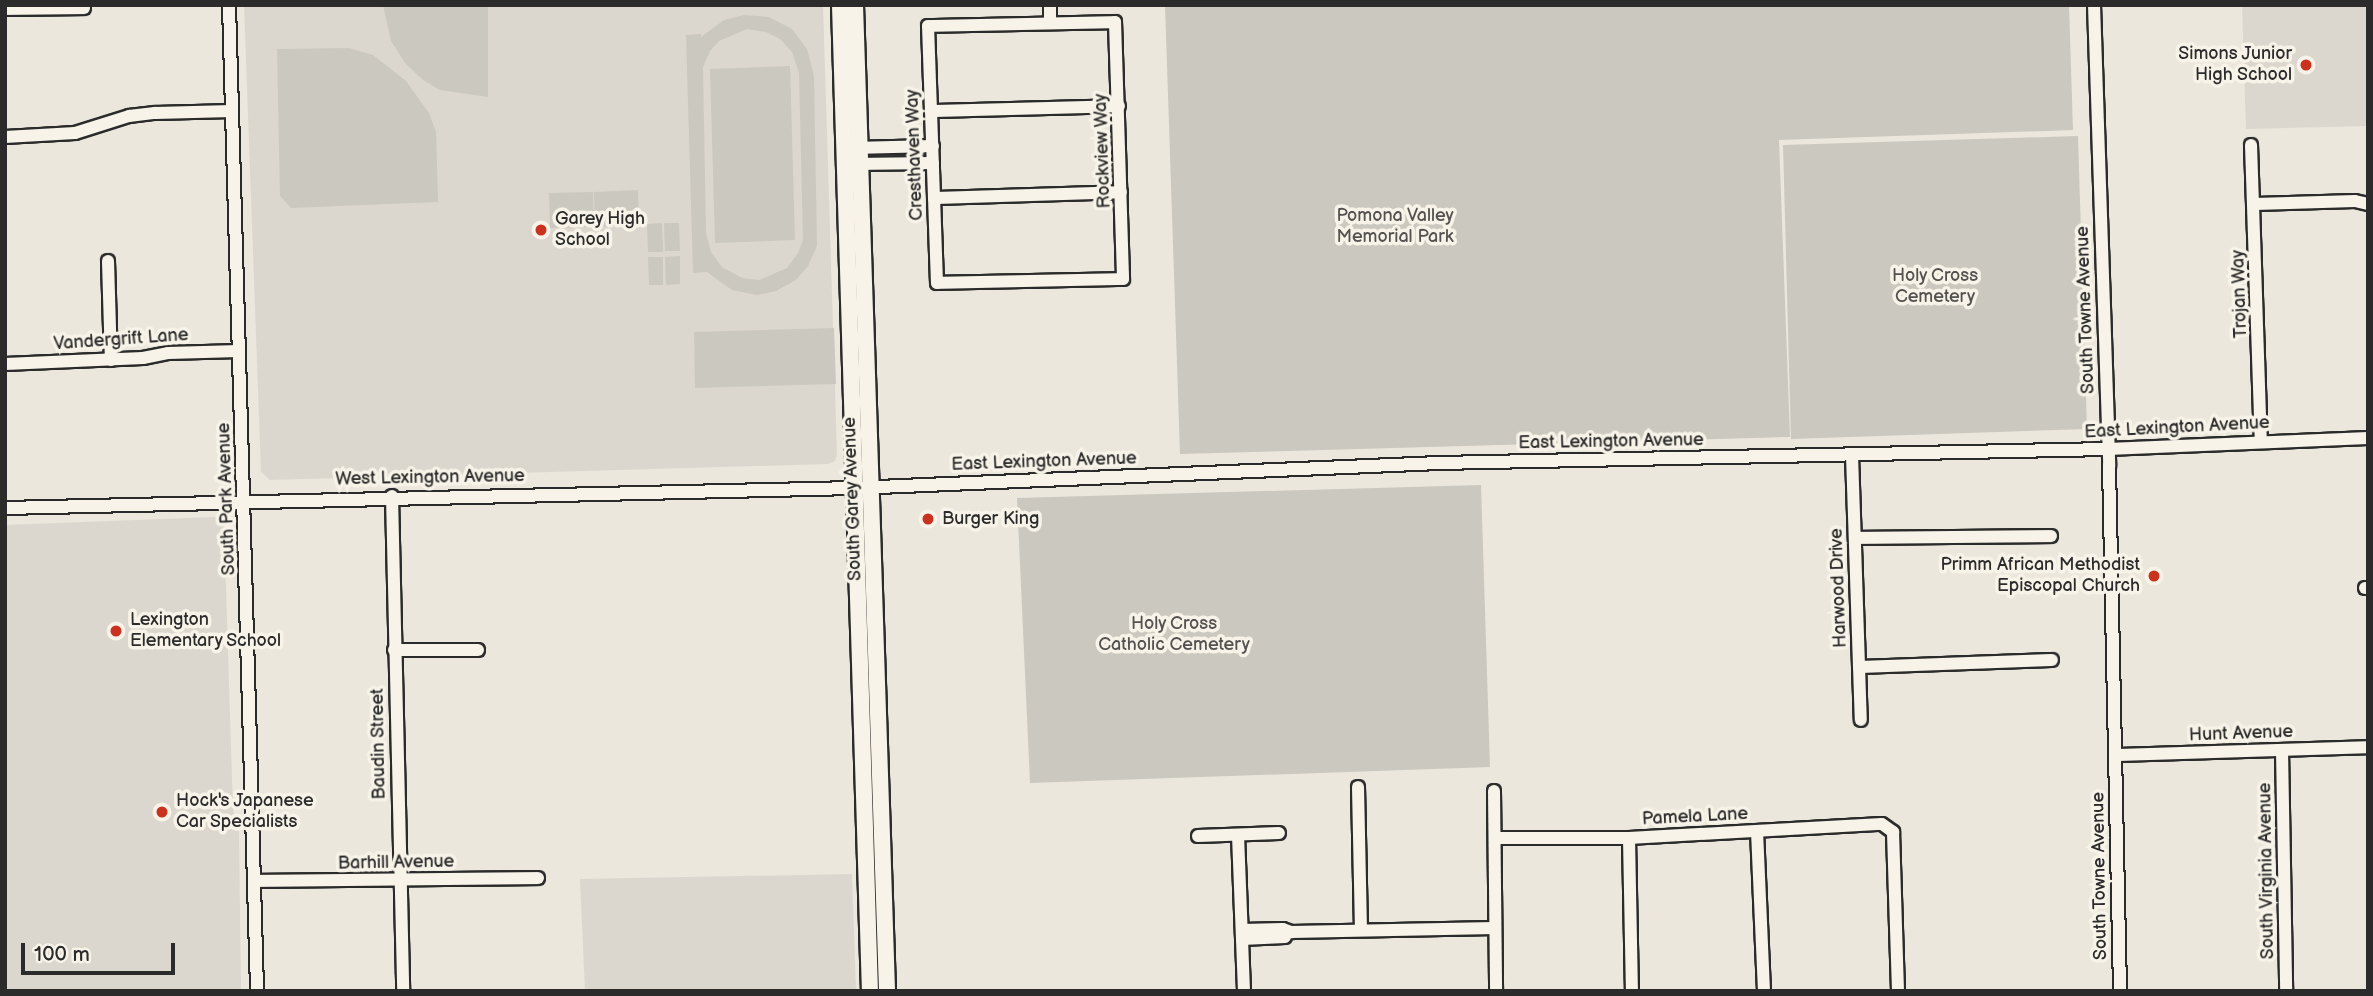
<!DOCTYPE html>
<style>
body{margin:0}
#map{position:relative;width:2373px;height:996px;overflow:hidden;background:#ebe7dd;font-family:"Balsamiq Sans",sans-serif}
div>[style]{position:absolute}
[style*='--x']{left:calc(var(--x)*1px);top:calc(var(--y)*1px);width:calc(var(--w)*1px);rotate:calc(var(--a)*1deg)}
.built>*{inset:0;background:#dbd7ce}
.green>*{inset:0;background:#cbc8bf}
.roads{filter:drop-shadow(2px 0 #2b2b2b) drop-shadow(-2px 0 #2b2b2b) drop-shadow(0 2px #2b2b2b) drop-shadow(0 -2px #2b2b2b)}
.minor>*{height:12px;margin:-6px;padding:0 6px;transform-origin:6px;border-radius:6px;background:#f7f3e8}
.major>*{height:16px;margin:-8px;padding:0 8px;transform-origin:8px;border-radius:8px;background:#f7f3e8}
.dots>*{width:19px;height:19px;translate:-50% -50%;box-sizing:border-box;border:4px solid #f7f3e8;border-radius:50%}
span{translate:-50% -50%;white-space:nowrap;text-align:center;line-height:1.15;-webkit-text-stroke:7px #f7f3e8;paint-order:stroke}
.poi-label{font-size:18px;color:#2b2b2b}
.right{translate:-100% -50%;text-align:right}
.left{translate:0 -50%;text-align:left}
.street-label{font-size:18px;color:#2b2b2b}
.park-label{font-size:18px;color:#535250}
.frame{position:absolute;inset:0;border:7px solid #2b2b2b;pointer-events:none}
.scale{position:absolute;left:21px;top:943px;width:154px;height:32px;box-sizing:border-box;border:4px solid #2b2b2b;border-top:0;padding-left:9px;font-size:21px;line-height:24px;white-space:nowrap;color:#2b2b2b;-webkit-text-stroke:5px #f7f3e8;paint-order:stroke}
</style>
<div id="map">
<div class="built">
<i style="clip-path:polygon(244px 5px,823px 5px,837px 455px,835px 461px,828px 464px,270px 480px,261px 472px)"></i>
<i style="clip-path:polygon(2242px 5px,2368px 5px,2368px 126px,2246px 129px)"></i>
<i style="clip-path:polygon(214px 517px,221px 519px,224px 525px,233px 810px,239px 831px,241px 991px,5px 991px,5px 525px)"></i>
<i style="clip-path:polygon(852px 874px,856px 991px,585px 991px,580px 879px)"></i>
</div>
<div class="green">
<i style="clip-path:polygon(383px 5px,488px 5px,488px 97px,440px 90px,423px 80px,405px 63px,391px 41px)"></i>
<i style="clip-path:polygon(1165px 5px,2069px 5px,2073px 130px,1779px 140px,1790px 437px,1180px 454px)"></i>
<i style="clip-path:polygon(evenodd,744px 15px,769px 17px,792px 29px,807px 49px,814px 76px,817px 246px,808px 266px,796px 280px,776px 291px,757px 295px,732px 290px,707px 272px,693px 273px,686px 35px,701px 34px,701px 37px,724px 20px,744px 15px,747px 29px,766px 32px,780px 39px,792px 52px,799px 73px,803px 240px,798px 253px,787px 268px,759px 280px,742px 278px,722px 267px,711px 252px,706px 233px,703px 67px,710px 51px,719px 41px,747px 29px)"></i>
<i style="clip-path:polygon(349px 48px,373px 55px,406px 81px,429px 113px,436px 132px,438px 202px,291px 208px,280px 196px,277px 49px)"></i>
<i style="clip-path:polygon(790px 66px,795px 240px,715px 243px,710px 69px)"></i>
<i style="clip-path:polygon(2078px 136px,2087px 429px,1791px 439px,1783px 145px)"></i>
<i style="clip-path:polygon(638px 190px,639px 225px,595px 227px,594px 192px)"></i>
<i style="clip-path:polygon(593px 192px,594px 227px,550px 228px,549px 193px)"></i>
<i style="clip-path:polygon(662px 223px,663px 252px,648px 252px,647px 224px)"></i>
<i style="clip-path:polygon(664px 223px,679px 223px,680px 251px,665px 251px)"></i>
<i style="clip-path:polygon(680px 256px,680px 284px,666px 285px,665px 257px)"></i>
<i style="clip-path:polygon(648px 257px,663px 257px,663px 285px,649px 285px)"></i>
<i style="clip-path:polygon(834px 328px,836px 384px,695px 388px,694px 332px)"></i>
<i style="clip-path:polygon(1481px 485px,1490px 767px,1030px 783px,1017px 498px)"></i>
</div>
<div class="roads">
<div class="minor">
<i style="--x:229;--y:5;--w:986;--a:88.37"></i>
<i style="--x:1050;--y:5;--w:18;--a:90"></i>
<i style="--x:2094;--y:5;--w:460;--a:88.1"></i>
<i style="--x:2109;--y:465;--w:526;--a:88.8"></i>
<i style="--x:5;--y:9;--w:79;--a:-0.7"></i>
<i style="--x:1115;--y:22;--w:257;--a:88.2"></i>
<i style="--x:1123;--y:279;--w:186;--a:178.8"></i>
<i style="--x:937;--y:283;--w:257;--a:-92"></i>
<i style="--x:928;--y:26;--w:187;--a:-1.2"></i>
<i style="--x:931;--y:111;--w:188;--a:-1.5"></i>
<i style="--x:5;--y:137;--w:70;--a:-3.3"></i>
<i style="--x:75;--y:133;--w:57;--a:-17.5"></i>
<i style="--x:129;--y:116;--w:26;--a:-7"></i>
<i style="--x:155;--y:113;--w:77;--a:-1.5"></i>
<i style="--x:2251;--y:145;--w:296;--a:88.1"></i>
<i style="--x:853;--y:148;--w:80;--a:-1.4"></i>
<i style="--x:853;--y:164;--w:80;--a:-0.7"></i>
<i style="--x:934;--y:198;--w:187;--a:-1.8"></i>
<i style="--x:2255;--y:204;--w:100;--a:-1.7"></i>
<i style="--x:2355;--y:201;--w:13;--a:13"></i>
<i style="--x:108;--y:261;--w:99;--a:88.3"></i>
<i style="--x:5;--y:364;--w:138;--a:-2.5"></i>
<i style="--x:143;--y:358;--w:25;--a:-11"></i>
<i style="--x:168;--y:353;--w:71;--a:-1.6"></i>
<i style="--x:1852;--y:455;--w:265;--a:88.1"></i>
<i style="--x:392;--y:496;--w:495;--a:88.7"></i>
<i style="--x:5;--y:508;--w:850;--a:-1.35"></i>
<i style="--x:855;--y:488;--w:585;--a:-2.45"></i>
<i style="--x:1439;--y:463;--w:669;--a:-1.2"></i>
<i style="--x:2108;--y:449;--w:260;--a:-2.4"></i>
<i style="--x:1855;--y:538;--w:196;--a:-0.6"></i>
<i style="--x:2365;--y:588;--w:3;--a:0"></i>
<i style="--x:394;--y:650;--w:84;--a:0"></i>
<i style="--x:1859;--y:667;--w:193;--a:-2.1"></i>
<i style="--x:2282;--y:750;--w:241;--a:89"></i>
<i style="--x:2116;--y:755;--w:252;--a:-1.8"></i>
<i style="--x:1358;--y:787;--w:143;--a:88.8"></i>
<i style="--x:1494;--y:791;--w:200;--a:89.4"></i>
<i style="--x:1757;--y:831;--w:160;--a:87.5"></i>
<i style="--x:1238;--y:835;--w:156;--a:87.8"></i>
<i style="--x:1198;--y:836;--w:81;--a:-2.1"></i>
<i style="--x:1496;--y:838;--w:133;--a:0"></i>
<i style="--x:1629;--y:838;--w:253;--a:-3.2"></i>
<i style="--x:1882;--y:824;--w:14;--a:36"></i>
<i style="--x:1893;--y:832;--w:159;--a:88.2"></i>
<i style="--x:1629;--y:838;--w:153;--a:88.9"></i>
<i style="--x:255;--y:881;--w:283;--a:-0.6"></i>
<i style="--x:1242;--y:930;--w:41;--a:-1.4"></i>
<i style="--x:1283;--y:929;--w:9;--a:21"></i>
<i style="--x:1291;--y:932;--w:204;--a:-1.1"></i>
<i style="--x:1242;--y:939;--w:43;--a:-2.7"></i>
</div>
<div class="major">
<i style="--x:840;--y:5;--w:986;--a:88.26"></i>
<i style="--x:855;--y:5;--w:987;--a:88.14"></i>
</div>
</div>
<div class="dots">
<i style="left:2306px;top:65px;background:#c8321e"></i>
<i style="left:541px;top:230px;background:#c8321e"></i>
<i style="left:928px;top:519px;background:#c8321e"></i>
<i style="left:2154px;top:576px;background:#c8321e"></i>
<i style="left:116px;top:631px;background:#c8321e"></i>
<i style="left:162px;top:812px;background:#c8321e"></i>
</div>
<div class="poi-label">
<span class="right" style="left:2292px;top:65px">Simons Junior<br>High School</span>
<span class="left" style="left:555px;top:230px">Garey High<br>School</span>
<span class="left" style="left:942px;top:519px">Burger King</span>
<span class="right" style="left:2140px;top:576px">Primm African Methodist<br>Episcopal Church</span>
<span class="left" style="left:130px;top:631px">Lexington<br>Elementary School</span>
<span class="left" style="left:176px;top:812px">Hock's Japanese<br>Car Specialists</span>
</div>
<div class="street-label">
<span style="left:1103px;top:151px;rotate:-92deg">Rockview Way</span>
<span style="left:915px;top:155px;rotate:-92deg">Cresthaven Way</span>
<span style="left:2240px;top:294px;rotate:-92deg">Trojan Way</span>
<span style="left:2086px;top:310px;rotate:-92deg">South Towne Avenue</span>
<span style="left:121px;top:340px;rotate:-4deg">Vandergrift Lane</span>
<span style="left:2177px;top:428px;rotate:-3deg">East Lexington Avenue</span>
<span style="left:1611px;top:442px;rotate:-1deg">East Lexington Avenue</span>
<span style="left:1044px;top:462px;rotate:-2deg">East Lexington Avenue</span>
<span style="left:430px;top:478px;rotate:-1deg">West Lexington Avenue</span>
<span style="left:227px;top:499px;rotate:-92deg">South Park Avenue</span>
<span style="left:853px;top:499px;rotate:-92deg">South Garey Avenue</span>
<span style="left:1839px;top:588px;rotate:-92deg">Harwood Drive</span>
<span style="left:2241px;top:734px;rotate:-2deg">Hunt Avenue</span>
<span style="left:379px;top:744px;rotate:-91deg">Baudin Street</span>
<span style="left:1695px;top:817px;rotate:-3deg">Pamela Lane</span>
<span style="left:396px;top:863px;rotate:-1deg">Barhill Avenue</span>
<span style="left:2267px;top:871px;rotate:-91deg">South Virginia Avenue</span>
<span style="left:2100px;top:876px;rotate:-91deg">South Towne Avenue</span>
</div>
<div class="park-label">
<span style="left:1395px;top:227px">Pomona Valley<br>Memorial Park</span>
<span style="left:1935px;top:287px">Holy Cross<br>Cemetery</span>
<span style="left:1174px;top:635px">Holy Cross<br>Catholic Cemetery</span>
</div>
<div class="frame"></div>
<div class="scale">100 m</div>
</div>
